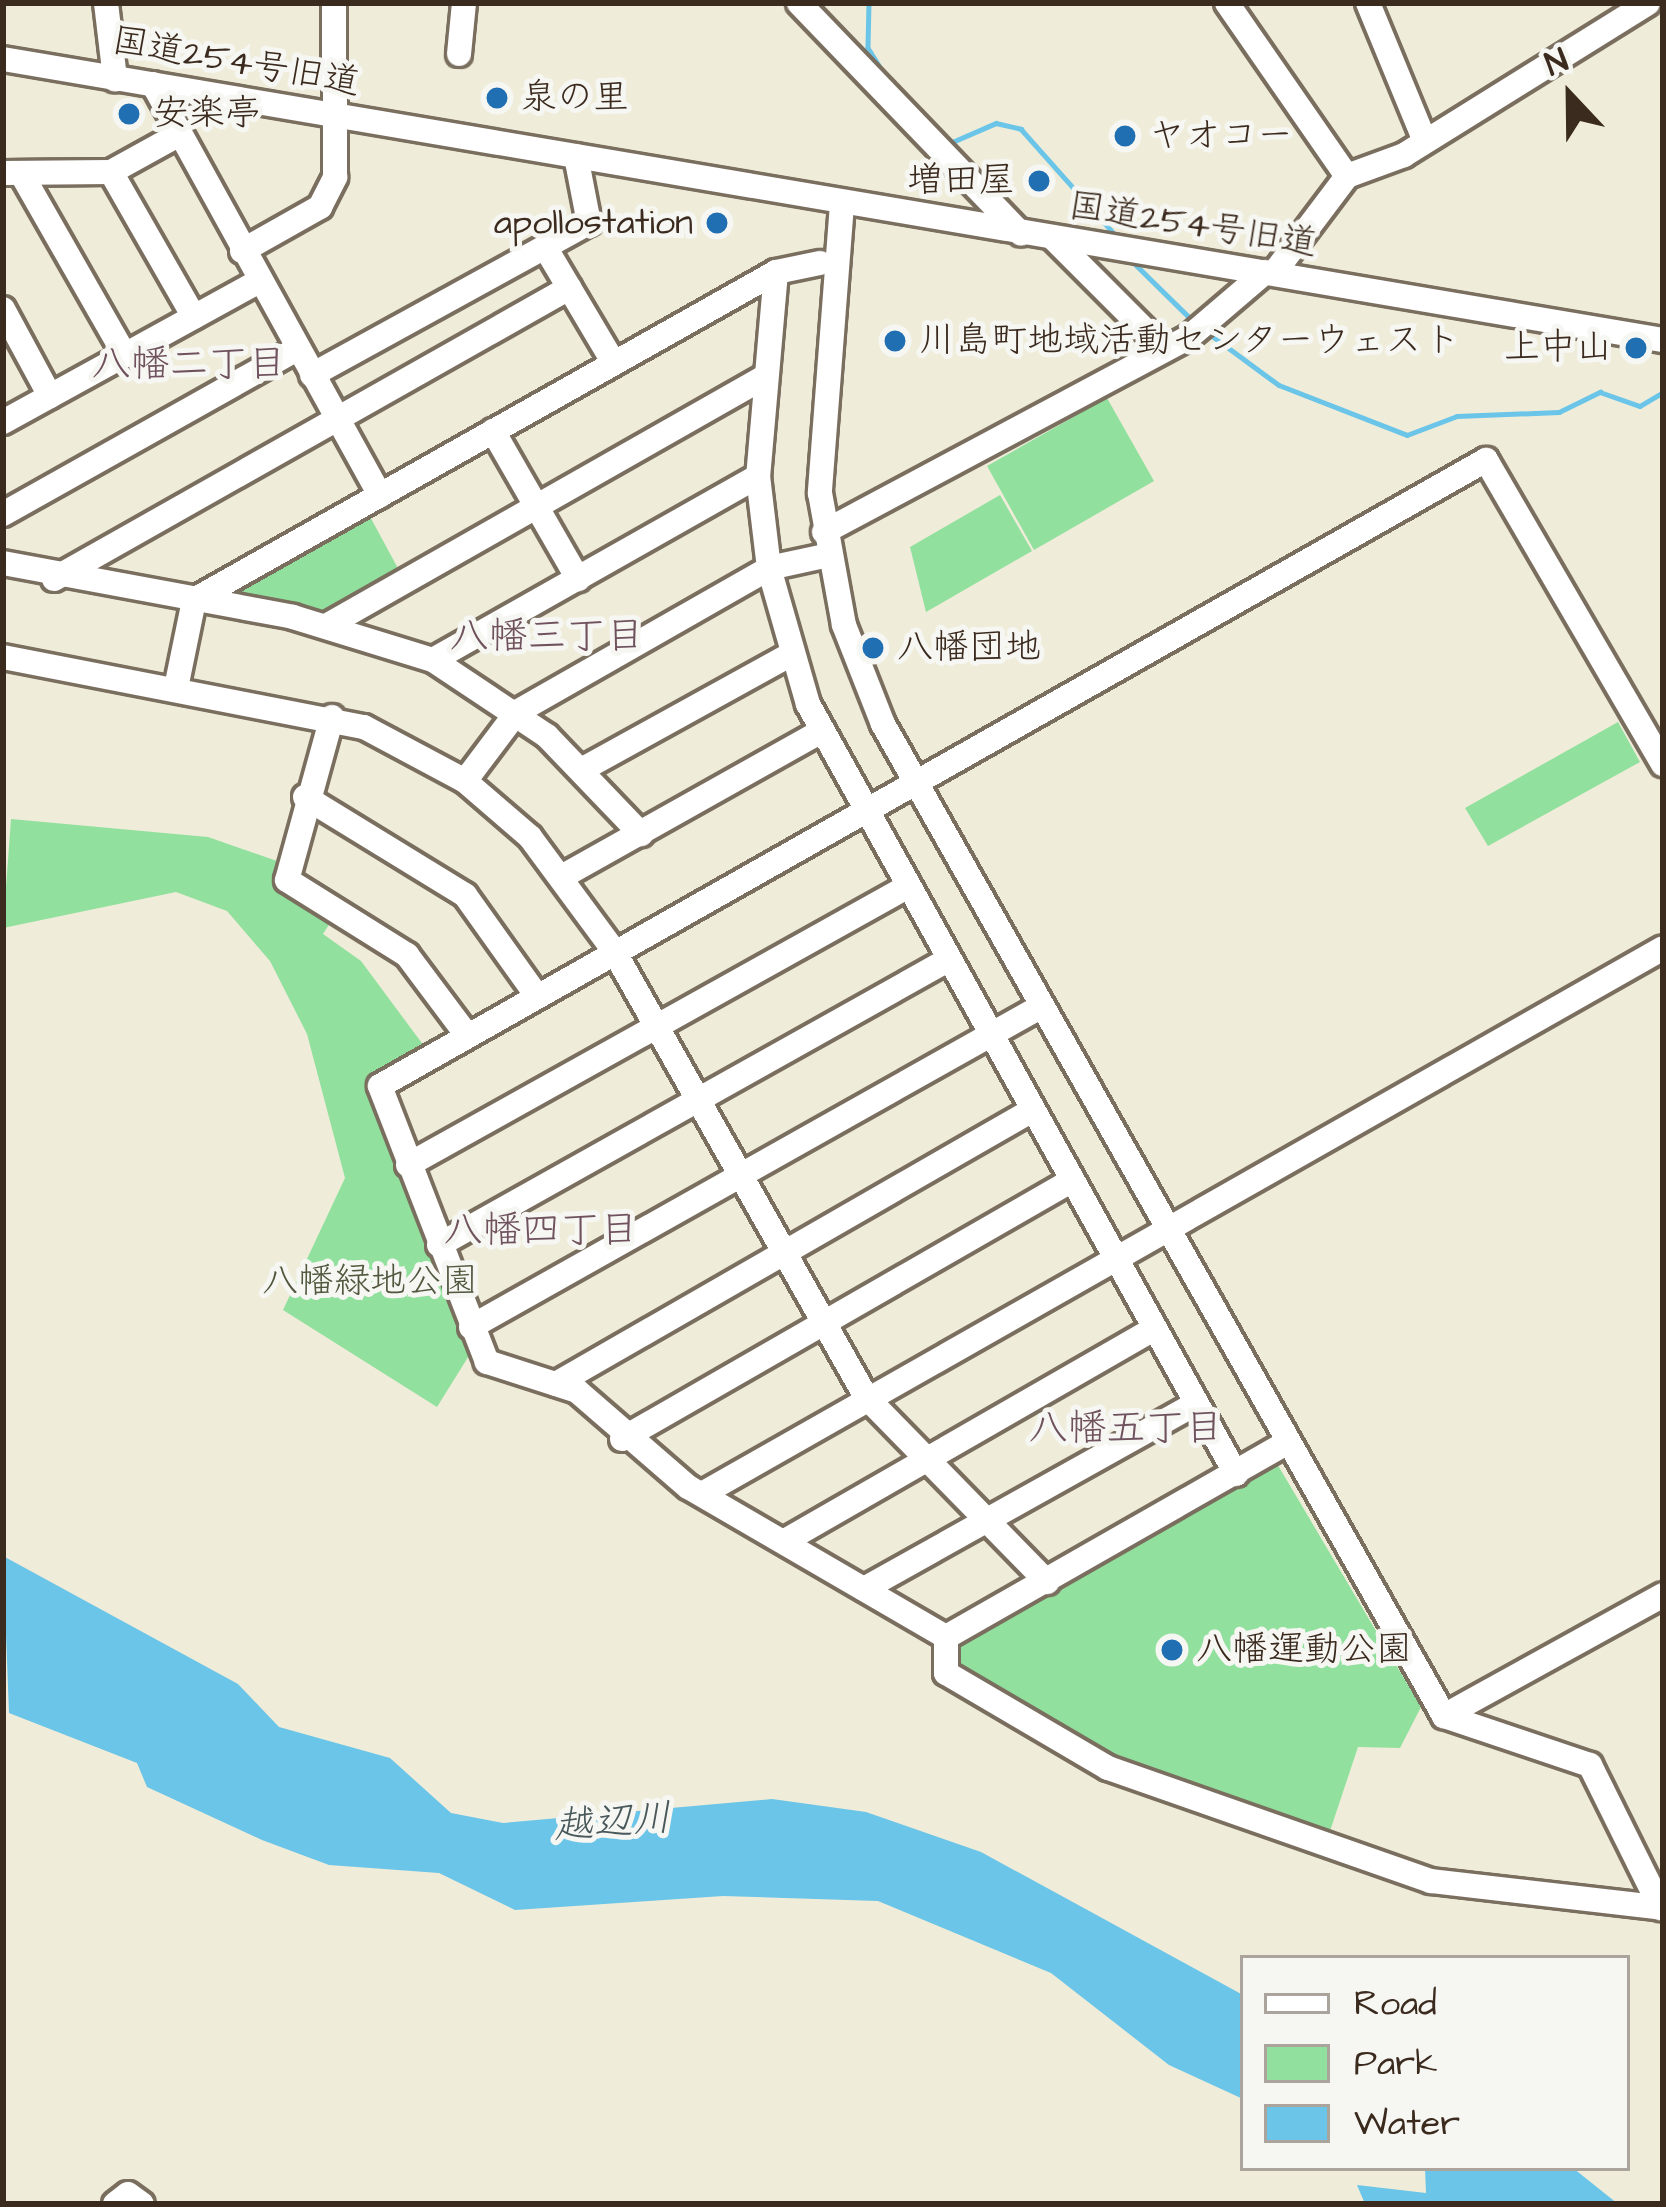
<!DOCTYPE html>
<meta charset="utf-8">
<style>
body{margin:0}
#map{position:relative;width:1666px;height:2207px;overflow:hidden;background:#efecd9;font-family:"Architects Daughter","Klee One",sans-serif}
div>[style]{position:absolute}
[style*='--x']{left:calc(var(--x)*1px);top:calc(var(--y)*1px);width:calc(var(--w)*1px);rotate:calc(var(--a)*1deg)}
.green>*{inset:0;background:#92e09e}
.water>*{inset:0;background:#6ac5e8}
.stream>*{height:4.5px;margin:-2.25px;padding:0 2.25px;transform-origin:2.25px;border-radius:2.25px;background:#6ac5e8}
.roads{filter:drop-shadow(3px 0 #7a6e5f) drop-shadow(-3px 0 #7a6e5f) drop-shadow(0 3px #7a6e5f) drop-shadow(0 -3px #7a6e5f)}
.minor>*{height:24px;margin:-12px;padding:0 12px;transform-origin:12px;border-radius:12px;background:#fff}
.dots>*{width:33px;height:33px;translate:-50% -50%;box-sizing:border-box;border:6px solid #f6f6f2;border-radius:50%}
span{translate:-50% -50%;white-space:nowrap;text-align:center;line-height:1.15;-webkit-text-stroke:10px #f6f6f2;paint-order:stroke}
.street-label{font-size:36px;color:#3b2a1e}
.poi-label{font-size:36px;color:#3b2a1e}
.left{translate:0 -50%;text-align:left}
.right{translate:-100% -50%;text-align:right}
.park-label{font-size:36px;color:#51583e}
.neighbourhood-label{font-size:39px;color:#6f525d}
.water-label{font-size:39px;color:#49585b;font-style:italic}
.frame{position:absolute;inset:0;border:6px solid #3b2a1e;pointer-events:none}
.legend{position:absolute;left:1240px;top:1955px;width:390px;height:216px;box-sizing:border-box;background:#f6f6f2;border:3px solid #aba49d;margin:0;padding:15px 21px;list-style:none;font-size:36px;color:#3b2a1e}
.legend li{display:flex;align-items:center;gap:24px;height:60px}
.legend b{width:60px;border:3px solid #aba49d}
.north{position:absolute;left:1510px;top:36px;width:120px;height:120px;-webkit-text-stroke:9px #f6f6f2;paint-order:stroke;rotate:338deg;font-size:33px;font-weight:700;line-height:48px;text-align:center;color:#3b2a1e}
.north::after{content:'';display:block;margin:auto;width:42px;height:54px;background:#3b2a1e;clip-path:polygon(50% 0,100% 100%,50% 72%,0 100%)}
</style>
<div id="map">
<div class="green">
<i style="clip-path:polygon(1107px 398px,1154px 481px,1034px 550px,987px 466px)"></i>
<i style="clip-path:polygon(1000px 495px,1032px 551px,926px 612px,910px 547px)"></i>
<i style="clip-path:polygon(367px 511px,401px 574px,324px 616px,233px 599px,231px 587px)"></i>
<i style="clip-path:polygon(1618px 722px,1640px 762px,1488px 846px,1465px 808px)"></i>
<i style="clip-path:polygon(11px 819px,208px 837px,277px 861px,272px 880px,339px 909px,323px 934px,361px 961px,427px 1050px,366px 1083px,470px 1354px,437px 1407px,283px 1310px,345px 1178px,307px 1034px,270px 961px,227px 911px,176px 892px,3px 928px)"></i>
<i style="clip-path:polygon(1276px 1462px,1421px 1707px,1400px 1748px,1358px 1747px,1328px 1837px,1054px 1731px,958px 1673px,956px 1642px)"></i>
</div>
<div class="water">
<i style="clip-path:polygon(3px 1556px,238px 1684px,279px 1727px,390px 1758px,451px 1813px,503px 1823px,772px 1799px,866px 1812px,981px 1852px,1243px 1995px,1243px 2099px,1169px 2065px,1051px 1973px,878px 1901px,723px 1896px,515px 1910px,439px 1873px,329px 1865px,262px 1840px,147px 1787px,137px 1763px,9px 1713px)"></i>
<i style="clip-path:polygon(1425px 2168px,1573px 2168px,1618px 2204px,1365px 2204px,1357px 2185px,1426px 2193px)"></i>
</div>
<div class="stream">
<i style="--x:869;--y:3;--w:45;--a:91.3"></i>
<i style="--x:868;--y:48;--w:39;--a:58"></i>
<i style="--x:943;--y:136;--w:10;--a:45"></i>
<i style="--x:950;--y:143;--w:50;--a:-23.5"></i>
<i style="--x:996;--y:123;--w:26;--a:13"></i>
<i style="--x:1021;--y:129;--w:146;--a:48.3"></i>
<i style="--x:1129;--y:258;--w:90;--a:44.5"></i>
<i style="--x:1207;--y:332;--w:89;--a:36.4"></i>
<i style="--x:1279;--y:385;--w:137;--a:21.3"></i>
<i style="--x:1407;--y:435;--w:53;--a:-20.8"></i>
<i style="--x:1457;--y:416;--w:102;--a:-2.2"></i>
<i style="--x:1559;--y:412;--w:46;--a:-26"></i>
<i style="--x:1600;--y:392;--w:42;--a:19.3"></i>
<i style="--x:1640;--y:406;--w:27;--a:-31"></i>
</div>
<div class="roads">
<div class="minor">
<i style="--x:106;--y:3;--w:77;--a:83.2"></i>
<i style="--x:799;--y:3;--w:320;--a:46.1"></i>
<i style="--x:1227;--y:3;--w:211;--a:55.3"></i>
<i style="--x:1368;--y:3;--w:149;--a:67.6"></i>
<i style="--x:459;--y:54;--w:51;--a:-84.4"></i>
<i style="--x:3;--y:59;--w:1684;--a:9.61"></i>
<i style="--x:153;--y:84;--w:470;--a:61.1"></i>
<i style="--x:111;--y:172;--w:167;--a:60.2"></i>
<i style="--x:3;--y:173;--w:108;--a:-0.5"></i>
<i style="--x:111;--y:172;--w:77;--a:-28.9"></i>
<i style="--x:21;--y:173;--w:210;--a:60.3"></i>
<i style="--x:842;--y:204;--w:290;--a:94.4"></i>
<i style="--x:820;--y:493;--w:134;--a:79.7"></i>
<i style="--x:844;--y:625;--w:106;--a:68.5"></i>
<i style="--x:883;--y:724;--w:1140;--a:60.51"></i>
<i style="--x:1444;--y:1716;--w:154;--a:18.6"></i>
<i style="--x:1590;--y:1765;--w:160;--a:63.6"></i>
<i style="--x:1055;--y:240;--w:153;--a:45"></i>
<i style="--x:545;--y:247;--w:135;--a:59.3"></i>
<i style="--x:242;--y:251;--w:90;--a:-29.4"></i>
<i style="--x:320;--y:207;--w:34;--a:-63"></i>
<i style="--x:335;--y:177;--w:174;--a:-90.3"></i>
<i style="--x:776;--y:272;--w:205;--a:95"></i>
<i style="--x:758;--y:476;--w:93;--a:83.2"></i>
<i style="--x:769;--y:568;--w:141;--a:74"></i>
<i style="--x:808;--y:704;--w:881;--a:60.93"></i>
<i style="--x:1274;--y:273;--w:121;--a:-53"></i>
<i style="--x:1347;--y:176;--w:61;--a:-20.2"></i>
<i style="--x:1404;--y:155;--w:287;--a:-31.9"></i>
<i style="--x:3;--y:309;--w:99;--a:61.6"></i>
<i style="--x:312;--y:375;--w:316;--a:-28.8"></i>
<i style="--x:589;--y:223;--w:68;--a:-101"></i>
<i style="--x:3;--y:422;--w:292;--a:-28.8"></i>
<i style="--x:493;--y:431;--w:171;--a:60.1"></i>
<i style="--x:3;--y:514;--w:337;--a:-29.3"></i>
<i style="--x:824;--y:532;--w:414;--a:-28.1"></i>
<i style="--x:1189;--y:337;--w:100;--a:-40.5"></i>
<i style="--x:3;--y:563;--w:295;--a:10.5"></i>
<i style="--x:293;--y:617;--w:146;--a:17.1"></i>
<i style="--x:433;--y:660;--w:137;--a:33.7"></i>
<i style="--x:547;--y:736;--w:136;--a:46.2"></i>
<i style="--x:54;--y:579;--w:592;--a:-29.47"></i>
<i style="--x:328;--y:625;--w:499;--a:-29.6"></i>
<i style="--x:3;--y:657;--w:368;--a:11"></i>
<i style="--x:364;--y:727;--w:115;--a:28.1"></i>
<i style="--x:465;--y:781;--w:86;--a:40.7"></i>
<i style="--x:530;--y:837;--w:142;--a:53.6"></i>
<i style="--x:614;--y:951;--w:512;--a:60.53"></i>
<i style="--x:866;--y:1397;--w:259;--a:45.6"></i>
<i style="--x:433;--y:660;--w:373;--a:-29.5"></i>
<i style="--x:176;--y:688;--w:90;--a:-78.4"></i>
<i style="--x:194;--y:600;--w:668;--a:-29.4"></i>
<i style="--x:776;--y:272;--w:45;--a:-11.6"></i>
<i style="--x:332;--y:717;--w:169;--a:105.4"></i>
<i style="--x:287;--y:880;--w:142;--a:32"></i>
<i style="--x:407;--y:955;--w:99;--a:53.2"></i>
<i style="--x:583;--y:769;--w:238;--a:-28.9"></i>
<i style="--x:465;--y:781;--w:86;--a:-53"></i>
<i style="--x:517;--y:712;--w:290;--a:-29.7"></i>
<i style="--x:769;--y:568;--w:61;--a:-12.2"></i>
<i style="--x:305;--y:797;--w:188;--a:31.5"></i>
<i style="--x:465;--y:895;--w:124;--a:54.5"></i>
<i style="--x:565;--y:875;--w:292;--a:-29.3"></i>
<i style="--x:408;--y:1165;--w:569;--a:-29.13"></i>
<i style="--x:439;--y:1245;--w:581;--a:-29.26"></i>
<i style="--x:471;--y:1327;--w:653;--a:-29.35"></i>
<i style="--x:556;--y:1384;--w:546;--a:-29.9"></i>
<i style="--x:622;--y:1439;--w:516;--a:-29.9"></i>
<i style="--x:1288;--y:1442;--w:394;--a:150.3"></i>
<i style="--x:946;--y:1637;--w:298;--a:-149.8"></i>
<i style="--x:688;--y:1487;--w:147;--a:-139.1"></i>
<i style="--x:577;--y:1391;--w:95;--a:-162.1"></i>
<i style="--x:487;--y:1362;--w:296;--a:-111.2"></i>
<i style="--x:380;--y:1086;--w:1271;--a:-29.51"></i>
<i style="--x:1486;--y:460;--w:352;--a:59.8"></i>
<i style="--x:702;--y:1494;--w:1105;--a:-29.6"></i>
<i style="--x:785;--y:1541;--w:425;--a:-29.9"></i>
<i style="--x:864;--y:1589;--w:379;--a:-29.2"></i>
<i style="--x:946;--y:1637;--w:36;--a:90"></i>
<i style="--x:946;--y:1673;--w:188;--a:30.4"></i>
<i style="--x:1108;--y:1768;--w:342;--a:19.3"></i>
<i style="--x:1431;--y:1881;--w:234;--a:6.6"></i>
<i style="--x:1444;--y:1716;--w:250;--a:-28.9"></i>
<i style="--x:115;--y:2204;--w:16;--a:-38"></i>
<i style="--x:128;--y:2194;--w:17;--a:36"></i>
</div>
</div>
<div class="dots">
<i style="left:497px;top:98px;background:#1f6fb2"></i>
<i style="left:129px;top:114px;background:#1f6fb2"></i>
<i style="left:1125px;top:136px;background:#1f6fb2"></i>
<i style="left:1039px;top:181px;background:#1f6fb2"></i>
<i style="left:717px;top:223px;background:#1f6fb2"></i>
<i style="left:895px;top:341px;background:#1f6fb2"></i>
<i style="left:1636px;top:348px;background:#1f6fb2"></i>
<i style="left:873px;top:648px;background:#1f6fb2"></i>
<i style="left:1172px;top:1650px;background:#1f6fb2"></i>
</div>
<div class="street-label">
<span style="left:236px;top:62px;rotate:10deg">国道254号旧道</span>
<span style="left:1193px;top:225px;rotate:9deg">国道254号旧道</span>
</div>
<div class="poi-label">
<span class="left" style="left:521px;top:98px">泉の里</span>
<span class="left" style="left:153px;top:114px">安楽亭</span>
<span class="left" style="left:1149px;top:136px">ヤオコー</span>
<span class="right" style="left:1015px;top:181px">増田屋</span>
<span class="right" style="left:693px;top:223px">apollostation</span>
<span class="left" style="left:919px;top:341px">川島町地域活動センターウェスト</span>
<span class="right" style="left:1612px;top:348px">上中山</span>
<span class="left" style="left:897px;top:648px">八幡団地</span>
<span class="left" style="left:1196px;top:1650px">八幡運動公園</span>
</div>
<div class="park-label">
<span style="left:370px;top:1282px">八幡緑地公園</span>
</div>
<div class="neighbourhood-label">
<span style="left:189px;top:365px">八幡二丁目</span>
<span style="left:547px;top:637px">八幡三丁目</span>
<span style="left:541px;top:1231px">八幡四丁目</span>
<span style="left:1126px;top:1429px">八幡五丁目</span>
</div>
<div class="water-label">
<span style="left:613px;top:1823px;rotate:-4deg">越辺川</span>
</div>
<div class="frame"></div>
<ul class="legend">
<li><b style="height:15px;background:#fff"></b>Road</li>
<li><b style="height:33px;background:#92e09e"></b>Park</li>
<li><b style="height:33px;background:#6ac5e8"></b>Water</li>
</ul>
<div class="north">N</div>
</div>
